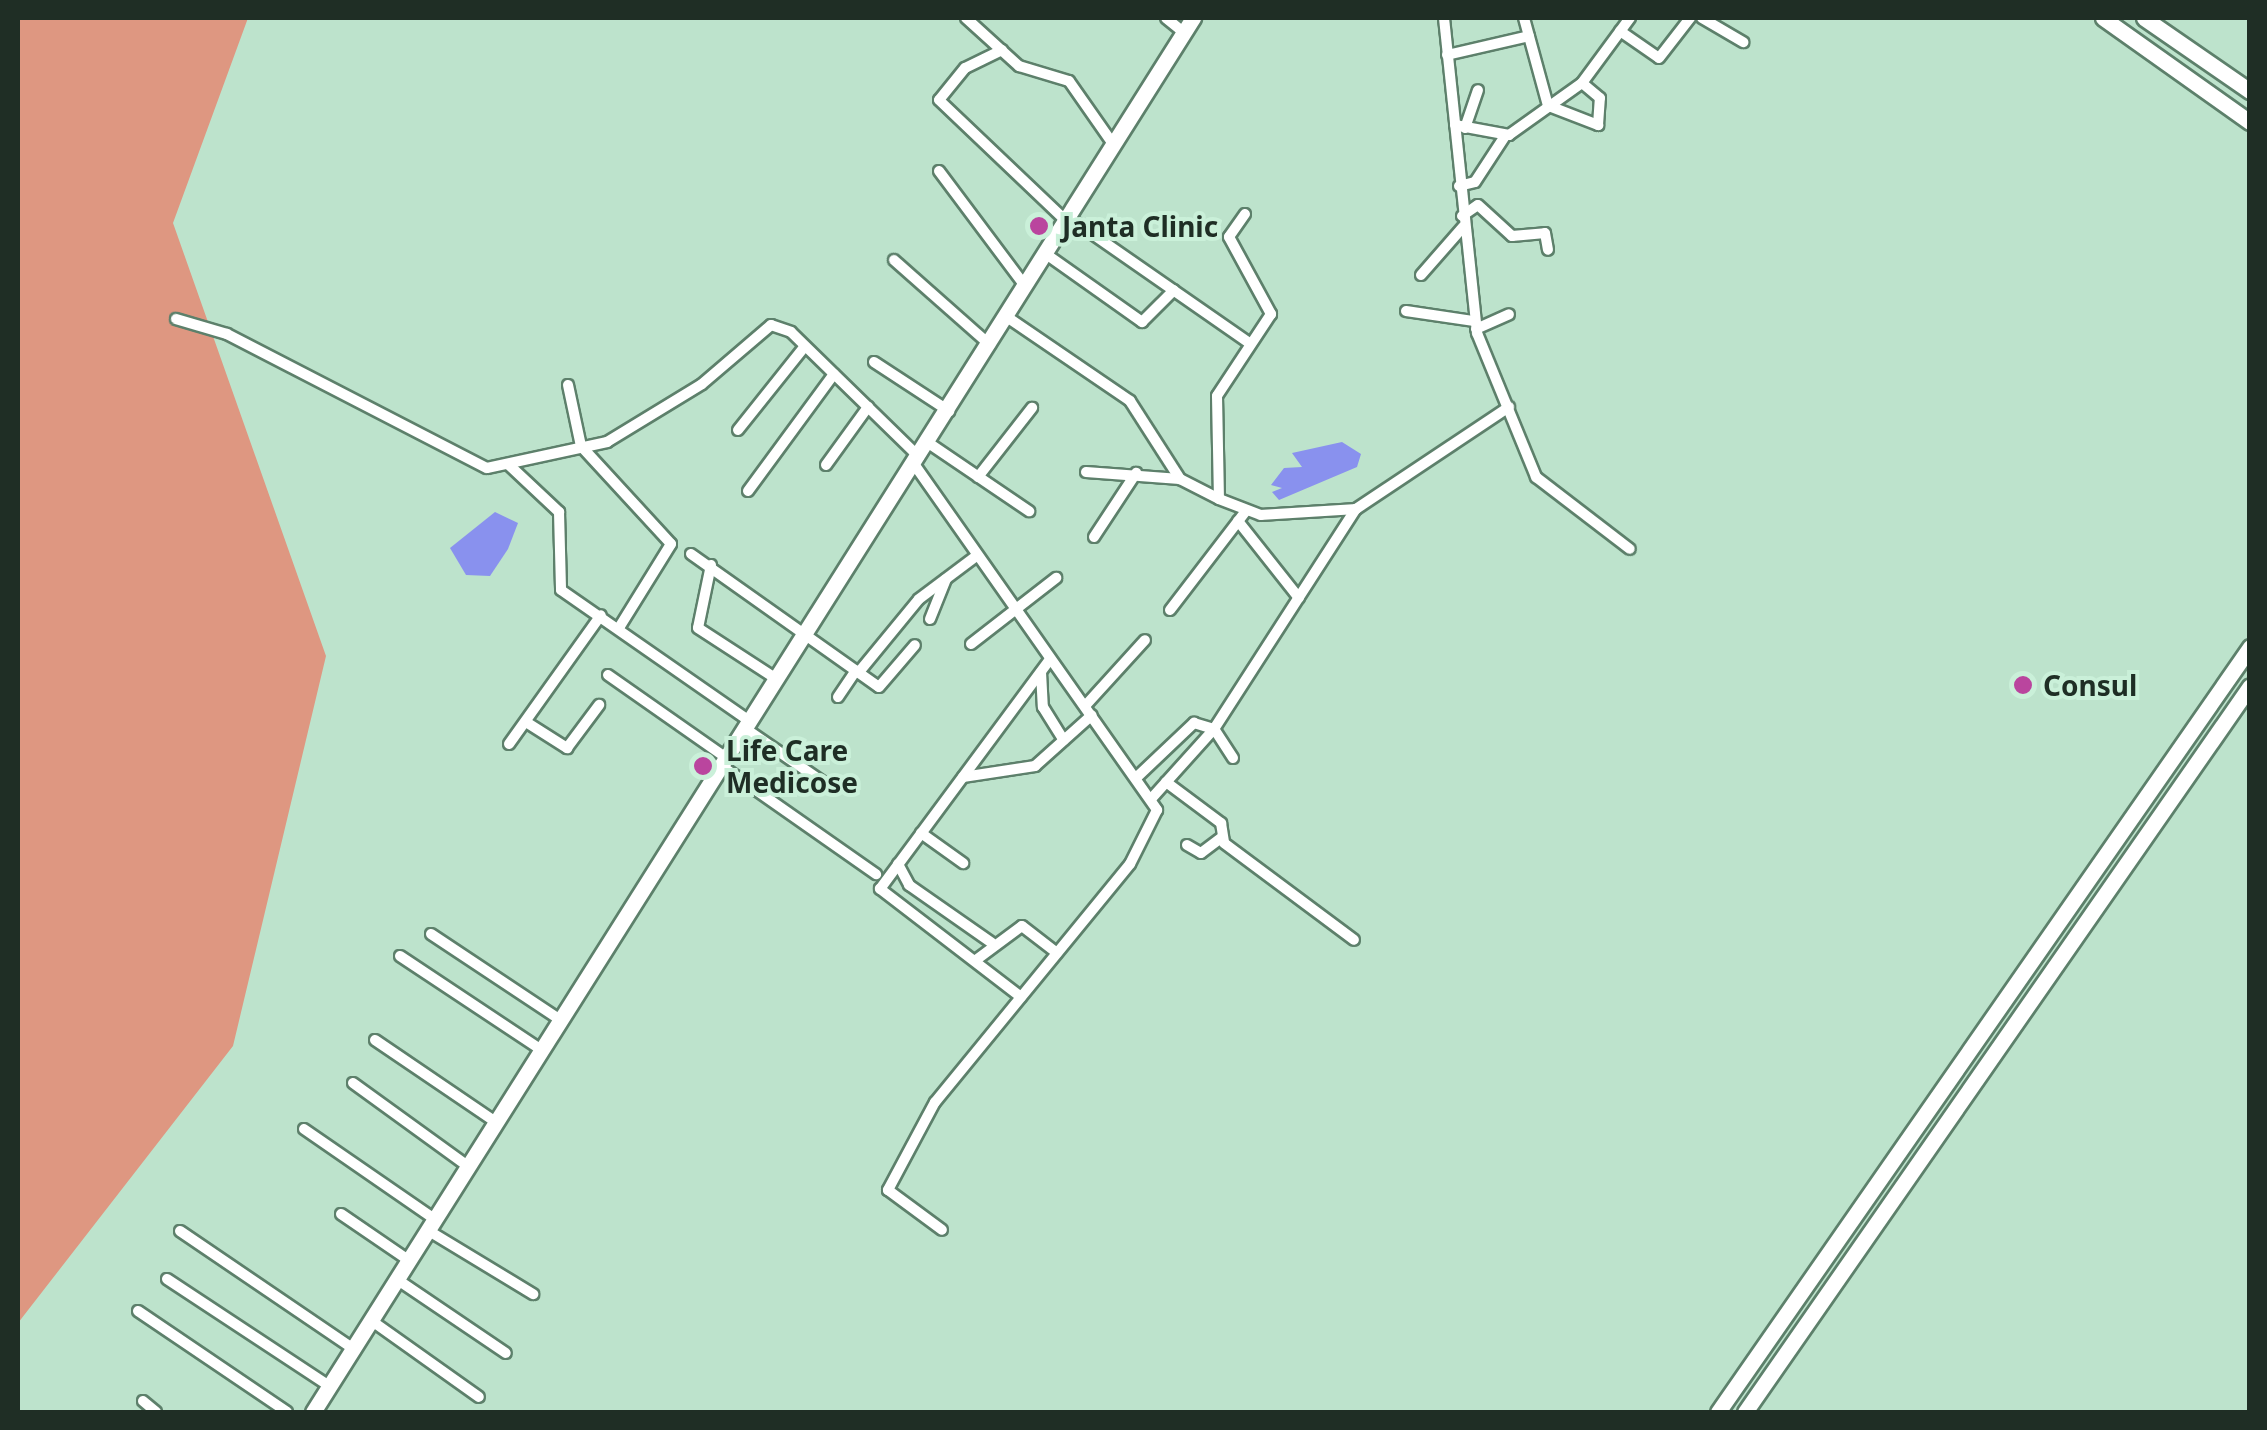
<!DOCTYPE html>
<style>
body{margin:0}
#map{position:relative;width:2267px;height:1430px;overflow:hidden;background:#bde3cc;font-family:"Noto Sans",sans-serif}
div>[style]{position:absolute}
[style*='--x']{left:calc(var(--x)*1px);top:calc(var(--y)*1px);width:calc(var(--w)*1px);rotate:calc(var(--a)*1deg)}
.green>*{inset:0;background:#de9781}
.water>*{inset:0;background:#8991ee}
.roads{filter:drop-shadow(2px 0 #5d806b) drop-shadow(-2px 0 #5d806b) drop-shadow(0 2px #5d806b) drop-shadow(0 -2px #5d806b)}
.street>*{height:10px;margin:-5px;padding:0 5px;transform-origin:5px;border-radius:5px;background:#fff}
.secondary>*{height:15px;margin:-7.5px;padding:0 7.5px;transform-origin:7.5px;border-radius:7.5px;background:#fff}
.dots>*{width:28px;height:28px;translate:-50% -50%;box-sizing:border-box;border:5px solid #caf0d9;border-radius:50%}
span{translate:-50% -50%;white-space:nowrap;text-align:center;line-height:1.15;-webkit-text-stroke:8px #caf0d9;paint-order:stroke}
.poi-label{font-size:28px;color:#1f2e25;font-weight:700}
.left{translate:0 -50%;text-align:left}
.frame{position:absolute;inset:0;border:20px solid #1f2e25;pointer-events:none}
</style>
<div id="map">
<div class="green">
<i style="clip-path:polygon(18px 18px,248px 18px,173px 223px,326px 656px,233px 1046px,18px 1323px)"></i>
</div>
<div class="water">
<i style="clip-path:polygon(1342px 442px,1361px 454px,1357px 467px,1279px 500px,1272px 492px,1282px 488px,1271px 485px,1284px 468px,1302px 467px,1292px 453px)"></i>
<i style="clip-path:polygon(495px 512px,518px 523px,508px 549px,490px 576px,466px 575px,450px 548px)"></i>
</div>
<div class="roads">
<div class="street">
<i style="--x:966;--y:18;--w:72;--a:42.2"></i>
<i style="--x:1019;--y:66;--w:52;--a:16.7"></i>
<i style="--x:1069;--y:81;--w:73;--a:55"></i>
<i style="--x:1166;--y:18;--w:22;--a:39"></i>
<i style="--x:1444;--y:18;--w:317;--a:84"></i>
<i style="--x:1477;--y:333;--w:156;--a:67.7"></i>
<i style="--x:1536;--y:477;--w:118;--a:37.5"></i>
<i style="--x:1524;--y:18;--w:91;--a:74.7"></i>
<i style="--x:1702;--y:18;--w:48;--a:30.3"></i>
<i style="--x:1620;--y:31;--w:47;--a:34.7"></i>
<i style="--x:1659;--y:58;--w:51;--a:-52.2"></i>
<i style="--x:1002;--y:50;--w:41;--a:154.1"></i>
<i style="--x:965;--y:68;--w:41;--a:129.1"></i>
<i style="--x:939;--y:100;--w:175;--a:43.6"></i>
<i style="--x:1447;--y:55;--w:84;--a:-13"></i>
<i style="--x:1549;--y:106;--w:53;--a:21.2"></i>
<i style="--x:1598;--y:125;--w:27;--a:-86"></i>
<i style="--x:1600;--y:98;--w:23;--a:-140"></i>
<i style="--x:1455;--y:125;--w:55;--a:10.5"></i>
<i style="--x:1509;--y:135;--w:90;--a:-35.5"></i>
<i style="--x:1582;--y:83;--w:81;--a:-53.6"></i>
<i style="--x:1465;--y:128;--w:40;--a:-71.1"></i>
<i style="--x:939;--y:171;--w:144;--a:53.2"></i>
<i style="--x:1459;--y:186;--w:16;--a:-14"></i>
<i style="--x:1475;--y:182;--w:55;--a:-56.9"></i>
<i style="--x:1245;--y:214;--w:28;--a:125"></i>
<i style="--x:1229;--y:237;--w:88;--a:61.4"></i>
<i style="--x:1271;--y:314;--w:98;--a:123.4"></i>
<i style="--x:1217;--y:396;--w:103;--a:88.9"></i>
<i style="--x:1219;--y:499;--w:45;--a:20.9"></i>
<i style="--x:1261;--y:515;--w:95;--a:-3.6"></i>
<i style="--x:1356;--y:509;--w:184;--a:-33.7"></i>
<i style="--x:1462;--y:216;--w:19;--a:-35"></i>
<i style="--x:1478;--y:205;--w:46;--a:42.4"></i>
<i style="--x:1512;--y:236;--w:33;--a:-5"></i>
<i style="--x:1545;--y:233;--w:17;--a:80"></i>
<i style="--x:1068;--y:217;--w:221;--a:34.8"></i>
<i style="--x:1046;--y:254;--w:118;--a:35.3"></i>
<i style="--x:1142;--y:322;--w:45;--a:-45"></i>
<i style="--x:894;--y:260;--w:128;--a:41.5"></i>
<i style="--x:1421;--y:275;--w:64;--a:-48.8"></i>
<i style="--x:1406;--y:311;--w:69;--a:8.4"></i>
<i style="--x:1007;--y:317;--w:149;--a:34.3"></i>
<i style="--x:1130;--y:401;--w:93;--a:57.3"></i>
<i style="--x:176;--y:319;--w:53;--a:16.4"></i>
<i style="--x:227;--y:334;--w:292;--a:27.3"></i>
<i style="--x:487;--y:468;--w:123;--a:-12.2"></i>
<i style="--x:607;--y:442;--w:111;--a:-31.4"></i>
<i style="--x:702;--y:384;--w:91;--a:-40.5"></i>
<i style="--x:771;--y:325;--w:21;--a:19"></i>
<i style="--x:791;--y:332;--w:179;--a:44.3"></i>
<i style="--x:1476;--y:329;--w:36;--a:-24"></i>
<i style="--x:874;--y:362;--w:90;--a:33.2"></i>
<i style="--x:568;--y:385;--w:62;--a:78"></i>
<i style="--x:581;--y:446;--w:133;--a:47.4"></i>
<i style="--x:671;--y:544;--w:99;--a:121.8"></i>
<i style="--x:738;--y:430;--w:107;--a:-51.4"></i>
<i style="--x:930;--y:444;--w:120;--a:34.1"></i>
<i style="--x:914;--y:464;--w:423;--a:54.9"></i>
<i style="--x:1157;--y:810;--w:60;--a:116.6"></i>
<i style="--x:1130;--y:864;--w:308;--a:129.3"></i>
<i style="--x:935;--y:1102;--w:100;--a:118.1"></i>
<i style="--x:888;--y:1190;--w:67;--a:36.5"></i>
<i style="--x:509;--y:465;--w:69;--a:43.2"></i>
<i style="--x:559;--y:512;--w:78;--a:88.5"></i>
<i style="--x:561;--y:590;--w:231;--a:34.8"></i>
<i style="--x:826;--y:465;--w:72;--a:-54.1"></i>
<i style="--x:1086;--y:472;--w:94;--a:4.3"></i>
<i style="--x:1180;--y:479;--w:44;--a:27.1"></i>
<i style="--x:978;--y:477;--w:88;--a:-52"></i>
<i style="--x:748;--y:491;--w:145;--a:-53.7"></i>
<i style="--x:1238;--y:521;--w:98;--a:51.6"></i>
<i style="--x:1094;--y:537;--w:77;--a:-56.7"></i>
<i style="--x:691;--y:554;--w:230;--a:35.3"></i>
<i style="--x:879;--y:687;--w:55;--a:-49.4"></i>
<i style="--x:711;--y:565;--w:64;--a:101.7"></i>
<i style="--x:698;--y:628;--w:95;--a:33"></i>
<i style="--x:1170;--y:610;--w:125;--a:-52.5"></i>
<i style="--x:930;--y:619;--w:43;--a:-68.2"></i>
<i style="--x:971;--y:644;--w:108;--a:-37.8"></i>
<i style="--x:859;--y:672;--w:94;--a:-50.6"></i>
<i style="--x:919;--y:599;--w:70;--a:-36.9"></i>
<i style="--x:1041;--y:672;--w:35;--a:87"></i>
<i style="--x:1043;--y:707;--w:39;--a:58"></i>
<i style="--x:608;--y:675;--w:146;--a:35"></i>
<i style="--x:838;--y:697;--w:32;--a:-56"></i>
<i style="--x:1085;--y:706;--w:89;--a:-47.7"></i>
<i style="--x:526;--y:722;--w:49;--a:32.4"></i>
<i style="--x:567;--y:748;--w:54;--a:-53.3"></i>
<i style="--x:746;--y:729;--w:102;--a:34.6"></i>
<i style="--x:830;--y:787;--w:12;--a:-14"></i>
<i style="--x:509;--y:744;--w:158;--a:-54.5"></i>
<i style="--x:1233;--y:758;--w:35;--a:-123"></i>
<i style="--x:1214;--y:729;--w:262;--a:-57.2"></i>
<i style="--x:723;--y:767;--w:187;--a:35"></i>
<i style="--x:963;--y:777;--w:73;--a:-8.7"></i>
<i style="--x:1035;--y:766;--w:76;--a:-41.8"></i>
<i style="--x:1137;--y:777;--w:79;--a:-43.5"></i>
<i style="--x:1194;--y:723;--w:21;--a:17"></i>
<i style="--x:1214;--y:729;--w:94;--a:132"></i>
<i style="--x:1166;--y:782;--w:69;--a:36.7"></i>
<i style="--x:1221;--y:823;--w:20;--a:81"></i>
<i style="--x:1224;--y:843;--w:162;--a:36.7"></i>
<i style="--x:921;--y:833;--w:52;--a:35.5"></i>
<i style="--x:1187;--y:845;--w:16;--a:30"></i>
<i style="--x:1201;--y:853;--w:25;--a:-37"></i>
<i style="--x:898;--y:864;--w:24;--a:62"></i>
<i style="--x:909;--y:885;--w:101;--a:34.9"></i>
<i style="--x:431;--y:934;--w:157;--a:33.6"></i>
<i style="--x:400;--y:956;--w:172;--a:33.6"></i>
<i style="--x:976;--y:960;--w:57;--a:-36.5"></i>
<i style="--x:1022;--y:926;--w:44;--a:37.6"></i>
<i style="--x:1021;--y:997;--w:178;--a:-142.5"></i>
<i style="--x:880;--y:889;--w:284;--a:-53.5"></i>
<i style="--x:375;--y:1040;--w:148;--a:34.2"></i>
<i style="--x:353;--y:1083;--w:143;--a:35.9"></i>
<i style="--x:304;--y:1129;--w:160;--a:34.6"></i>
<i style="--x:341;--y:1214;--w:83;--a:34.3"></i>
<i style="--x:180;--y:1231;--w:212;--a:34.2"></i>
<i style="--x:429;--y:1231;--w:122;--a:31.2"></i>
<i style="--x:167;--y:1279;--w:196;--a:33.4"></i>
<i style="--x:398;--y:1280;--w:130;--a:34.1"></i>
<i style="--x:138;--y:1311;--w:180;--a:34.1"></i>
<i style="--x:372;--y:1321;--w:131;--a:35.4"></i>
<i style="--x:143;--y:1401;--w:17;--a:40"></i>
</div>
<div class="secondary">
<i style="--x:2103;--y:18;--w:180;--a:35.3"></i>
<i style="--x:2144;--y:18;--w:129;--a:34.6"></i>
<i style="--x:313;--y:1412;--w:1649;--a:-57.74"></i>
<i style="--x:1718;--y:1412;--w:932;--a:-55.18"></i>
<i style="--x:1745;--y:1412;--w:884;--a:-55.18"></i>
</div>
</div>
<div class="dots">
<i style="left:1039px;top:226px;background:#ba459e"></i>
<i style="left:2023px;top:685px;background:#ba459e"></i>
<i style="left:703px;top:766px;background:#ba459e"></i>
</div>
<div class="poi-label">
<span class="left" style="left:1062px;top:226px">Janta Clinic</span>
<span class="left" style="left:2043px;top:685px">Consul</span>
<span class="left" style="left:726px;top:766px">Life Care<br>Medicose</span>
</div>
<div class="frame"></div>
</div>
